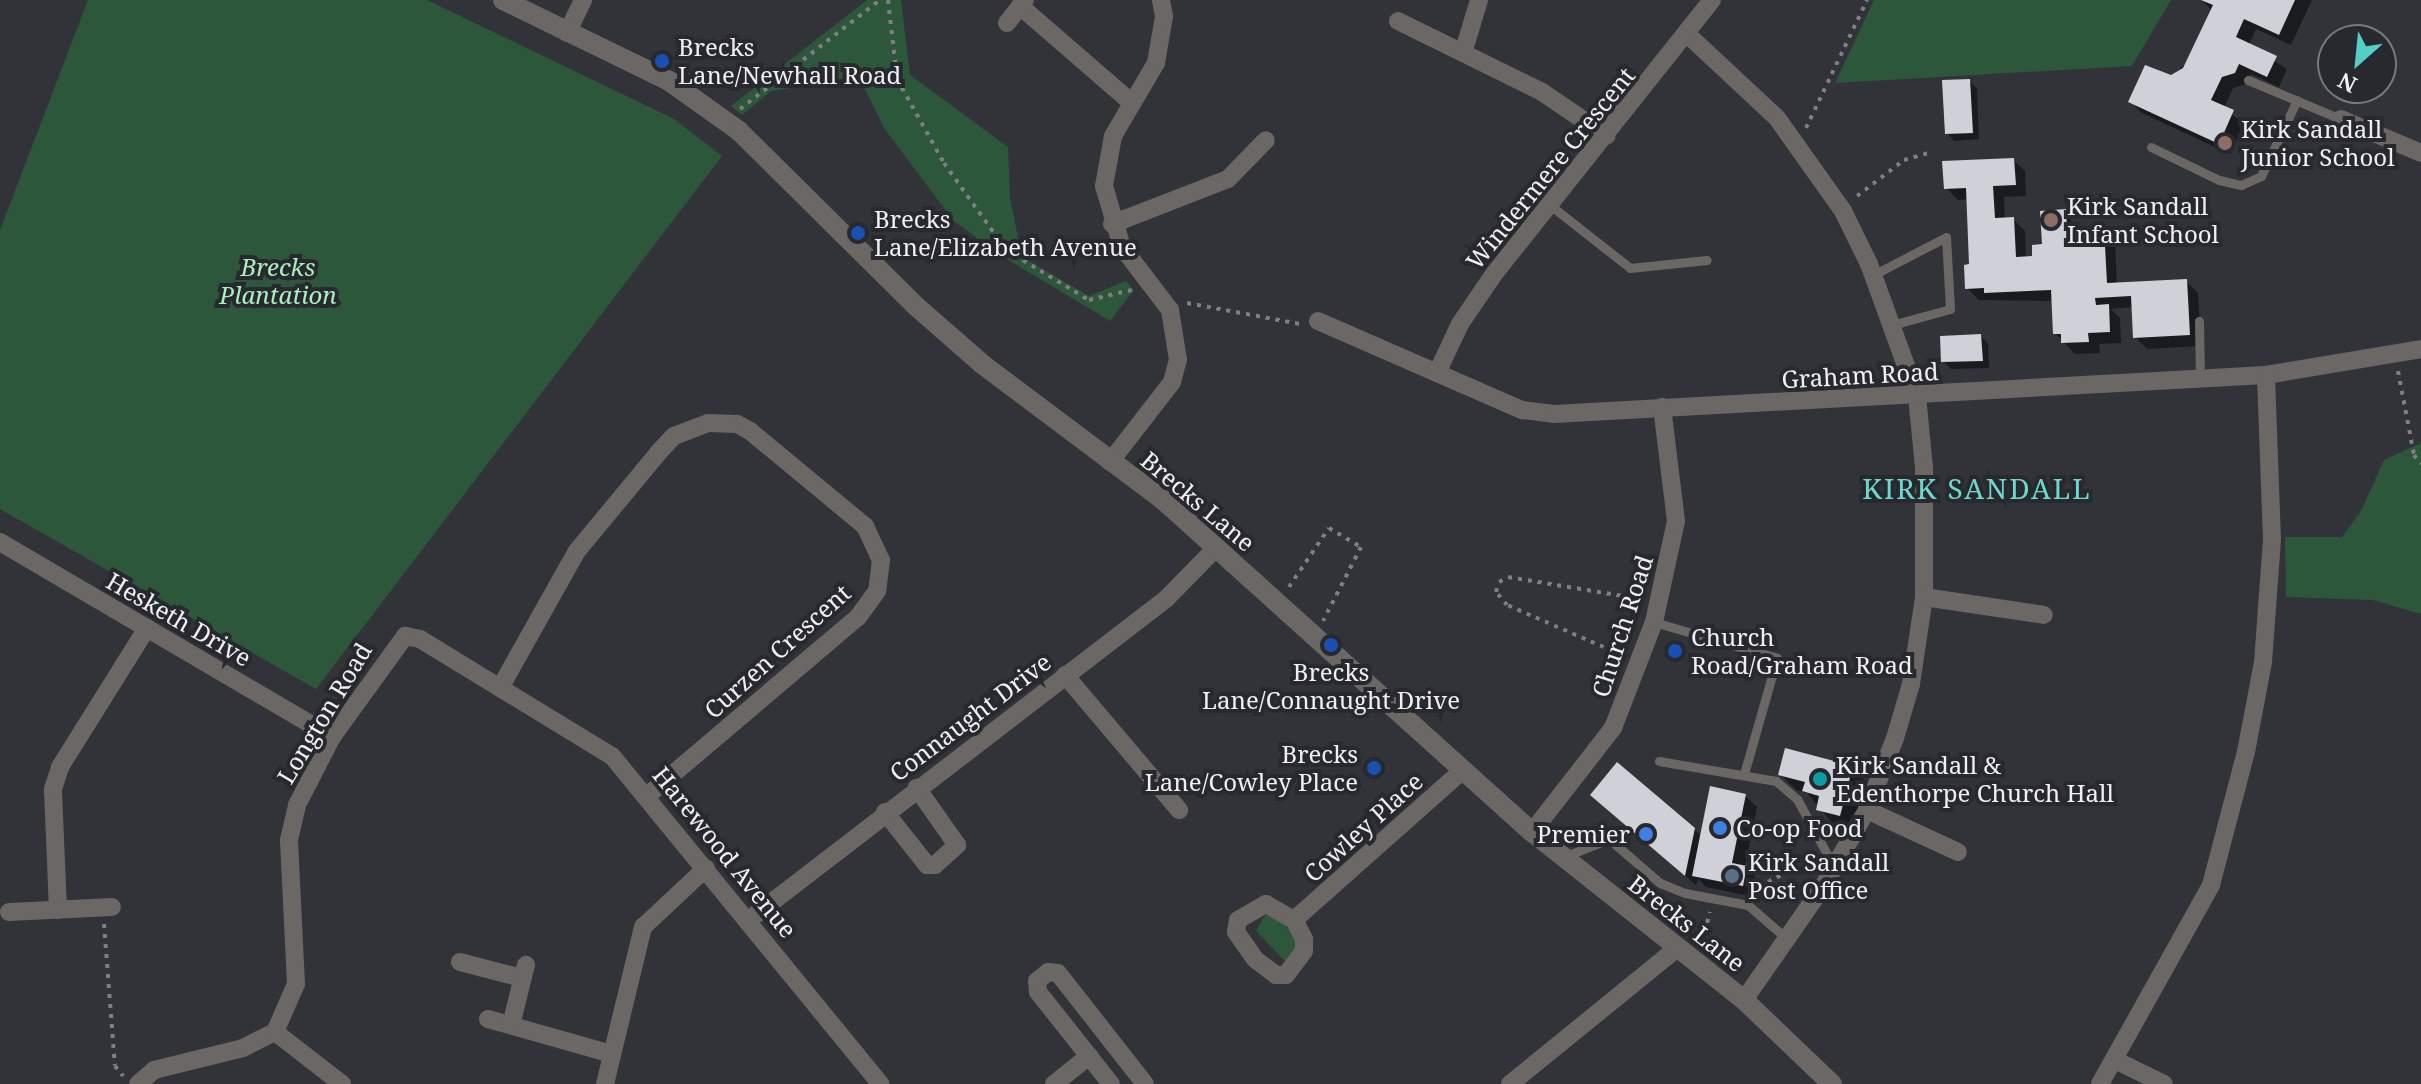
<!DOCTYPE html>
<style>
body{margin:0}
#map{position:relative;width:2421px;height:1084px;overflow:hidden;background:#323339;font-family:"Noto Serif",serif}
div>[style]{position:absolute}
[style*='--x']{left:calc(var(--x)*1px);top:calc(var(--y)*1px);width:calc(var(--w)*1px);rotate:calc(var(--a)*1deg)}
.green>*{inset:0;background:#2d573b}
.shadow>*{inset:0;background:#0007}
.building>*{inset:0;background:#d0d0d8}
.path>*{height:4px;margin-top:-2px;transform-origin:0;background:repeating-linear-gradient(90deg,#7e7e83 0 4px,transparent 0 10px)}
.service>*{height:9px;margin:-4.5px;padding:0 4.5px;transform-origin:4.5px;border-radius:4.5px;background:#6a6765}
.minor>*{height:18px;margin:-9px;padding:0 9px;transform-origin:9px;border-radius:9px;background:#6a6765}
.tertiary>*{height:20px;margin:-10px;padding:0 10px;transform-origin:10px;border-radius:10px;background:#6a6765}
.dots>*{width:22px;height:22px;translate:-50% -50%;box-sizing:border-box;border:4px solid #28292e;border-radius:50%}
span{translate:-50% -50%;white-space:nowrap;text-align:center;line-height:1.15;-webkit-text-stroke:8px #28292e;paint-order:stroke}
.poi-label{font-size:24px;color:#f0f0f4}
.left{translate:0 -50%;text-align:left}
.right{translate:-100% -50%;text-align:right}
.street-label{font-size:24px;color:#f0f0f4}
.park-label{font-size:24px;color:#a9f0bf;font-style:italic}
.quarter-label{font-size:28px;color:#6ed8d0;letter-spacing:2px}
.north{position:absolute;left:2317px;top:24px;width:80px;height:80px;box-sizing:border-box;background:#28292e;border:2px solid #78797d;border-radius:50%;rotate:207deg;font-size:22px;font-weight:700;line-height:32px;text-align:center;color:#f0f0f4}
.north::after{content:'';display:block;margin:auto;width:28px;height:36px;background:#55cec5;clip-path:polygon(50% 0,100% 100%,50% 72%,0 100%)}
</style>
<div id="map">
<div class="green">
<i style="clip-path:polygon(88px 0,427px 0,674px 119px,722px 156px,316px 689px,0 509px,0 230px)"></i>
<i style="clip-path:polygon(867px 0,901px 0,910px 75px,1008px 147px,1010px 198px,1022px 257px,1089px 296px,1126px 281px,1134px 290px,1110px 321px,997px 253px,953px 220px,884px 128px,860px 78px,771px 91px,742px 115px,731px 106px)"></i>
<i style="clip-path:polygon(1874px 0,2171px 0,2132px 66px,1835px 83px)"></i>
<i style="clip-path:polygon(2421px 443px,2421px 614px,2373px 600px,2286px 597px,2285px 537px,2342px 537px,2361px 511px,2384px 460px)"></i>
<i style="clip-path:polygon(1265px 915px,1280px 918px,1299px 944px,1286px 962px,1256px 931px)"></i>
</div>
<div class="shadow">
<i style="clip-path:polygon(2202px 0,2312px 0,2291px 45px,2256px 29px,2249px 45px,2287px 69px,2279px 87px,2251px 74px,2246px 84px,2233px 88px,2224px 108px,2244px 124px,2230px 154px,2142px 113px,2130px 101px,2171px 78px,2189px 60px,2212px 11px)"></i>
<i style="clip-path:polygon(1969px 81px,1977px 88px,1979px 139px,1954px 141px,1947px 133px)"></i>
<i style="clip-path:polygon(2013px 160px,2025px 171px,2026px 196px,2004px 197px,2005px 220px,2013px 219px,2025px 231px,2026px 258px,2034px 258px,2065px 211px,2077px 231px,2104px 229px,2115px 241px,2117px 285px,2186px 281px,2198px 293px,2201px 346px,2147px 349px,2135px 337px,2133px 307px,2111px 309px,2120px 318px,2121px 343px,2099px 344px,2100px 353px,2075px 354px,2055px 333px,2054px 301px,1979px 300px,1967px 288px,1972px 266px,1968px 199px,1958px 200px,1946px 188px)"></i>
<i style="clip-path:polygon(1981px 336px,1988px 344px,1989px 368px,1951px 369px,1943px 361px)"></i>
<i style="clip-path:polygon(1852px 767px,1867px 783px,1855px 830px,1834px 825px,1807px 793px,1796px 790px,1780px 774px)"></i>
<i style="clip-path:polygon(1745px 796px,1757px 807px,1745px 867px,1757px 879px,1754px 897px,1706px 887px,1698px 879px,1696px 885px,1604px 806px,1694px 829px,1702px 837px)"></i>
</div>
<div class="building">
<i style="clip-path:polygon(2201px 0,2295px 0,2279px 35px,2244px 19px,2236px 37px,2277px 56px,2267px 77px,2239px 64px,2235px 73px,2222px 77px,2211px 100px,2234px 110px,2219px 144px,2128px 102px,2145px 65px,2171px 75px,2183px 68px,2213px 5px)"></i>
<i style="clip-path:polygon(1970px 79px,1973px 133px,1945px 134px,1942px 80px)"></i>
<i style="clip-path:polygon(2014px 158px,2016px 185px,1993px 186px,1995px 218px,2014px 217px,2016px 257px,2032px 256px,2032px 245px,2042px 244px,2040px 211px,2066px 209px,2067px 229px,2104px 227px,2107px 283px,2187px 279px,2190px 335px,2133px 338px,2131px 296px,2095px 298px,2096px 305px,2109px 304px,2110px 332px,2088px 333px,2089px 342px,2061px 343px,2061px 334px,2053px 334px,2051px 290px,1984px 293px,1984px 288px,1965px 289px,1964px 265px,1969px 264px,1966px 188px,1944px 189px,1942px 161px)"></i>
<i style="clip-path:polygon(1981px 334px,1983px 361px,1941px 362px,1940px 336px)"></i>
<i style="clip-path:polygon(1785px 748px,1853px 766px,1840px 816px,1816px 810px,1819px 796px,1802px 791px,1805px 782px,1778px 775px)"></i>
<i style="clip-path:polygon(1617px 762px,1695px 828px,1685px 876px,1590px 795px)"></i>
<i style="clip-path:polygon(1710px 786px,1746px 794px,1732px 863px,1747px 866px,1743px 886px,1692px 876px)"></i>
</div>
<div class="path">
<i style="--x:888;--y:0;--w:80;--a:83.5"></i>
<i style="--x:897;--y:79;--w:96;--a:60.8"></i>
<i style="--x:944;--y:163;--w:107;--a:54.5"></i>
<i style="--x:1006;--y:250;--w:97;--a:31.1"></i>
<i style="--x:1089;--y:300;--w:44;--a:-13.1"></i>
<i style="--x:740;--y:109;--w:177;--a:-37.9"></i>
<i style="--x:1806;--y:128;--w:142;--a:-64.5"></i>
<i style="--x:1857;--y:196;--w:59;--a:-37.5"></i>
<i style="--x:1904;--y:160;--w:26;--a:-16"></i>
<i style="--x:1187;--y:303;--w:115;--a:10.5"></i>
<i style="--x:2398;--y:371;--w:86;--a:79.2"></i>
<i style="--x:2414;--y:455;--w:11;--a:52"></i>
<i style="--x:1289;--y:587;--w:71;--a:-55.9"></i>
<i style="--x:1329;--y:528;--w:37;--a:31"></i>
<i style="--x:1361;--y:547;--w:83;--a:117.2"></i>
<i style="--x:1622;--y:655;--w:125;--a:-156.5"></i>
<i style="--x:1507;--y:605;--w:17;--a:-130"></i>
<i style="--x:1496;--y:592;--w:10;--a:-73"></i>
<i style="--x:1499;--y:582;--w:10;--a:-29"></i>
<i style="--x:1508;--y:577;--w:135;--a:9.4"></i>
<i style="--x:1750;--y:891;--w:71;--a:-26.9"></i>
<i style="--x:104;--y:924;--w:142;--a:85.6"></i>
<i style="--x:115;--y:1066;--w:13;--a:51"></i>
<i style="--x:1702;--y:942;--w:31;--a:-75"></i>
</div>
<div class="service">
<i style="--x:2248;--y:80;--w:101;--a:22.8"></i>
<i style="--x:2151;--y:147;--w:76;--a:25.9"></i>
<i style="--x:2219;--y:180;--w:23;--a:13"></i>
<i style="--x:2241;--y:185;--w:22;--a:-24"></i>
<i style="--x:2261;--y:176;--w:84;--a:-64.7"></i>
<i style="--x:1550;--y:205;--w:102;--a:38.2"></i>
<i style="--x:1630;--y:268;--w:77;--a:-5.9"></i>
<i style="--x:1873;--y:275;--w:82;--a:-27.5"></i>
<i style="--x:1946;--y:237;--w:72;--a:86.8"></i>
<i style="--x:1950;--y:309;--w:60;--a:164.6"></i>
<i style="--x:2199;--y:321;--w:58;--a:89"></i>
<i style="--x:1654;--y:622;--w:128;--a:16.3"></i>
<i style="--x:1777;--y:658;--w:121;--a:105.9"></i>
<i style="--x:1659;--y:761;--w:119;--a:9.7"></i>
<i style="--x:1776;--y:781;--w:28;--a:41"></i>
<i style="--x:1797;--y:799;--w:77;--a:61.4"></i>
<i style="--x:1566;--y:856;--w:46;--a:-21.6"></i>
<i style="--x:1609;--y:839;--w:67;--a:40.8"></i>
<i style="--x:1660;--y:883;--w:27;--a:22"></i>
<i style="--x:1685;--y:893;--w:64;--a:10.8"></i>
<i style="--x:1748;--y:905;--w:52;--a:41.1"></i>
</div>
<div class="minor">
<i style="--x:1020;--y:6;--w:148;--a:40.9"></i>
<i style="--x:1398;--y:21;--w:161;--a:26.2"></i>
<i style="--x:1542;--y:92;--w:78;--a:34.1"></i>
<i style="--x:1007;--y:23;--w:29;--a:-52"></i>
<i style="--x:567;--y:33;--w:37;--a:-64"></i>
<i style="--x:1687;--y:34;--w:123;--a:43"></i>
<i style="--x:1777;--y:118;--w:114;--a:54.6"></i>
<i style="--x:1843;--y:211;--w:59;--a:63.9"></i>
<i style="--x:1869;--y:264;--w:140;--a:70"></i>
<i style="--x:1917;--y:396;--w:71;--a:84.4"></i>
<i style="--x:1924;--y:467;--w:130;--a:90"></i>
<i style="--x:1924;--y:597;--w:88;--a:98.5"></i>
<i style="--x:1911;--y:684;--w:56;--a:106.5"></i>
<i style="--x:1895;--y:738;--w:77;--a:111.3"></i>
<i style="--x:1867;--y:810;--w:86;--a:119.8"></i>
<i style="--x:1824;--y:885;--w:140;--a:124.8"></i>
<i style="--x:1464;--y:50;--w:52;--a:-73.3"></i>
<i style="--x:2341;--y:119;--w:87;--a:23"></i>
<i style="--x:1112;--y:224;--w:124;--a:-21.2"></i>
<i style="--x:1228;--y:179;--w:54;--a:-45.7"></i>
<i style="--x:1318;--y:321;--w:223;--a:23.6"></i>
<i style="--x:1522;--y:410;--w:32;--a:7"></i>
<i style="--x:1554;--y:414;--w:713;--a:-3.14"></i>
<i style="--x:2266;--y:375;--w:157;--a:-9.5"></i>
<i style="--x:1437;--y:373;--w:54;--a:-64.9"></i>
<i style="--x:1460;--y:324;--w:60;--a:-55.8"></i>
<i style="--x:1494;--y:274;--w:350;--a:-51.5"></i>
<i style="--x:1110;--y:462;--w:101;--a:-52.2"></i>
<i style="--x:1172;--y:382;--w:23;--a:-75"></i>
<i style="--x:1178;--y:360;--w:51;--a:-99.1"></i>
<i style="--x:1170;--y:310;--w:79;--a:-127.3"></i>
<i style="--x:1122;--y:247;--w:64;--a:-106.4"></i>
<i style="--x:1104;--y:186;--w:51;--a:-79.8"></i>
<i style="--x:1113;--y:136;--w:85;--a:-59.5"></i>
<i style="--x:1156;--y:63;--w:48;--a:-80.3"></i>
<i style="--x:1164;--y:16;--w:16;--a:-101"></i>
<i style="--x:0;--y:542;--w:385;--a:30.4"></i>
<i style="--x:1924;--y:597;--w:121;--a:8.5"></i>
<i style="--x:1065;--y:675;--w:177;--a:49.8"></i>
<i style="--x:500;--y:688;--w:157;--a:-60.7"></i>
<i style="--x:577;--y:551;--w:127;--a:-50.4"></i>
<i style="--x:658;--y:453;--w:23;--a:-47"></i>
<i style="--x:674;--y:436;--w:36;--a:-21"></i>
<i style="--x:708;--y:423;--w:29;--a:2"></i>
<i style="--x:737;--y:424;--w:15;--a:28"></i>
<i style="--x:750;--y:431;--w:149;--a:39.6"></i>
<i style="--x:865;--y:526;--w:38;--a:65"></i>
<i style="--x:881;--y:560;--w:31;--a:97"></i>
<i style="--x:877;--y:591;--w:32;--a:126"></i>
<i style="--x:858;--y:617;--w:275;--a:139.7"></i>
<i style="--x:1867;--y:810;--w:100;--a:24.8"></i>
<i style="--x:885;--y:812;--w:68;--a:51.6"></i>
<i style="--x:927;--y:865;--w:8;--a:0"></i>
<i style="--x:935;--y:865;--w:30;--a:-42"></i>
<i style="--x:957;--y:845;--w:70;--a:-125.1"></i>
<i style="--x:1532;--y:832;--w:132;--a:-52.1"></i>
<i style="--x:1613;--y:728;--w:114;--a:-68.9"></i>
<i style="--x:1654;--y:622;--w:103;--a:-77.7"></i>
<i style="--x:1676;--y:521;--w:115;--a:-97"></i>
<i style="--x:1266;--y:904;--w:32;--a:30"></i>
<i style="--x:1294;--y:920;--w:21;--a:62"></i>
<i style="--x:1304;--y:939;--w:12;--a:90"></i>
<i style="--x:1304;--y:951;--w:30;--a:127"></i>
<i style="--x:1286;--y:975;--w:10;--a:180"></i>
<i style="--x:1276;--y:975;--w:26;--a:-143"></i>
<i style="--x:1255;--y:959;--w:33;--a:-125"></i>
<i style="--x:1236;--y:932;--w:12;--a:-81"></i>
<i style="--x:1238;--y:920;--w:32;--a:-30"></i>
<i style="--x:58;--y:910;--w:121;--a:-92.4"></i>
<i style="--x:53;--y:789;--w:23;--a:-72"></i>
<i style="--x:60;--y:767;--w:164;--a:-58"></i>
<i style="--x:9;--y:912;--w:103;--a:-2.8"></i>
<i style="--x:750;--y:919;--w:525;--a:-37.57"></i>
<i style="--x:1166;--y:599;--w:71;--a:-45.6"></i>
<i style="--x:1294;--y:920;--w:226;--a:-41.6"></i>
<i style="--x:460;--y:962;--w:64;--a:14.5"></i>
<i style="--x:488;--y:1019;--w:129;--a:15.8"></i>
<i style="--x:511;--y:1025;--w:62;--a:-76"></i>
<i style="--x:275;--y:1032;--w:85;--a:37.8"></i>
<i style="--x:2117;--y:1061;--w:52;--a:26.1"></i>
<i style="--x:138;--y:1084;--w:21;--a:-41"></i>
<i style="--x:154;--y:1070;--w:92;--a:-13.9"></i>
<i style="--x:243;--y:1048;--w:36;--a:-27"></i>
<i style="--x:275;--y:1032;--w:52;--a:-66.4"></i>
<i style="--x:296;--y:984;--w:144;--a:-92.8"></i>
<i style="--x:289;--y:840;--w:36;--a:-77"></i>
<i style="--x:297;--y:805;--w:76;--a:-62.8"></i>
<i style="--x:332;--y:737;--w:125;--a:-54.1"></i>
<i style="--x:405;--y:636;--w:15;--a:11"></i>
<i style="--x:420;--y:639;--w:225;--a:31.4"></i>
<i style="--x:612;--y:756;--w:424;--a:50.7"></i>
<i style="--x:605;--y:1084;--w:162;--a:-76.4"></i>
<i style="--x:643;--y:927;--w:86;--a:-43.1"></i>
<i style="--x:1054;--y:1084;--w:45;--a:-38.7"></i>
<i style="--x:1111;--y:1084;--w:117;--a:-128.4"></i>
<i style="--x:1038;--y:992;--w:11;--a:-95"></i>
<i style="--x:1037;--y:981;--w:14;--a:-39"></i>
<i style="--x:1048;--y:972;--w:10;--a:6"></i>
<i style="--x:1058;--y:973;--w:141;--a:51.9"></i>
<i style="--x:1510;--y:1084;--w:214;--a:-39.1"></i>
<i style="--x:2100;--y:1084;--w:228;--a:-60.8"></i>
<i style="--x:2211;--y:885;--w:138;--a:-75.3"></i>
<i style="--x:2246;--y:752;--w:92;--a:-79.3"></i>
<i style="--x:2263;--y:662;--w:122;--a:-85.8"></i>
<i style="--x:2272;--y:540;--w:165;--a:-92.1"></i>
</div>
<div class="tertiary">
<i style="--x:503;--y:0;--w:185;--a:26"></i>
<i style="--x:669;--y:81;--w:86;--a:35.5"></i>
<i style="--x:739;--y:131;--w:250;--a:44.7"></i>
<i style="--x:917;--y:307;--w:86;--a:41.2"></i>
<i style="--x:982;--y:364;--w:225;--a:36.9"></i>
<i style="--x:1162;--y:499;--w:498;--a:42"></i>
<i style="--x:1532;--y:832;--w:270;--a:38.4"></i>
<i style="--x:1744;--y:1000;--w:122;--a:43.7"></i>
</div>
<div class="dots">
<i style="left:662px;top:61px;background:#1a4fb4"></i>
<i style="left:2225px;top:143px;background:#8d6e63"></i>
<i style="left:2051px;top:220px;background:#8d6e63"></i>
<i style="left:858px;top:233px;background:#1a4fb4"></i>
<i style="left:1331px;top:645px;background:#1a4fb4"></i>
<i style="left:1675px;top:651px;background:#1a4fb4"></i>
<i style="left:1374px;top:768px;background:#1a4fb4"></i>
<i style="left:1820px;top:779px;background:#0f9aa8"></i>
<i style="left:1720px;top:828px;background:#3f7fe0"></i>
<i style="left:1646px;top:834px;background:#3f7fe0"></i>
<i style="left:1732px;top:876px;background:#5c6f8a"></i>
</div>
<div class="poi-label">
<span class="left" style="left:678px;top:61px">Brecks<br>Lane/Newhall Road</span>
<span class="left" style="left:2241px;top:143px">Kirk Sandall<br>Junior School</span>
<span class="left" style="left:2067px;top:220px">Kirk Sandall<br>Infant School</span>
<span class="left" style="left:874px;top:233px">Brecks<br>Lane/Elizabeth Avenue</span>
<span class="left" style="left:1691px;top:651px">Church<br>Road/Graham Road</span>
<span style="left:1331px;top:686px">Brecks<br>Lane/Connaught Drive</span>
<span class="right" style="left:1358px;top:768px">Brecks<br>Lane/Cowley Place</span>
<span class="left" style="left:1836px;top:779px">Kirk Sandall &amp;<br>Edenthorpe Church Hall</span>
<span class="left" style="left:1736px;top:828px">Co-op Food</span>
<span class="right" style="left:1630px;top:834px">Premier</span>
<span class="left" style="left:1748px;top:876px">Kirk Sandall<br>Post Office</span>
</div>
<div class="street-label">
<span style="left:1550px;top:168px;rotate:-51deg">Windermere Crescent</span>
<span style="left:1860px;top:375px;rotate:-3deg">Graham Road</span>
<span style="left:1198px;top:501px;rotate:40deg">Brecks Lane</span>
<span style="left:179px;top:619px;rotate:30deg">Hesketh Drive</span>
<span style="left:1622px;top:626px;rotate:-72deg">Church Road</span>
<span style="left:777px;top:651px;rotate:-42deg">Curzen Crescent</span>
<span style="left:324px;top:713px;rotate:-59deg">Longton Road</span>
<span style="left:970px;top:717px;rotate:-37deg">Connaught Drive</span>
<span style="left:1363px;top:827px;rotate:-42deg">Cowley Place</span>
<span style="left:725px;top:852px;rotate:51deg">Harewood Avenue</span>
<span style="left:1687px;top:923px;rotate:38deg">Brecks Lane</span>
</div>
<div class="park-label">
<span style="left:278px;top:281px">Brecks<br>Plantation</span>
</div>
<div class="quarter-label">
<span style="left:1977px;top:488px">KIRK SANDALL</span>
</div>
<div class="north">N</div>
</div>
